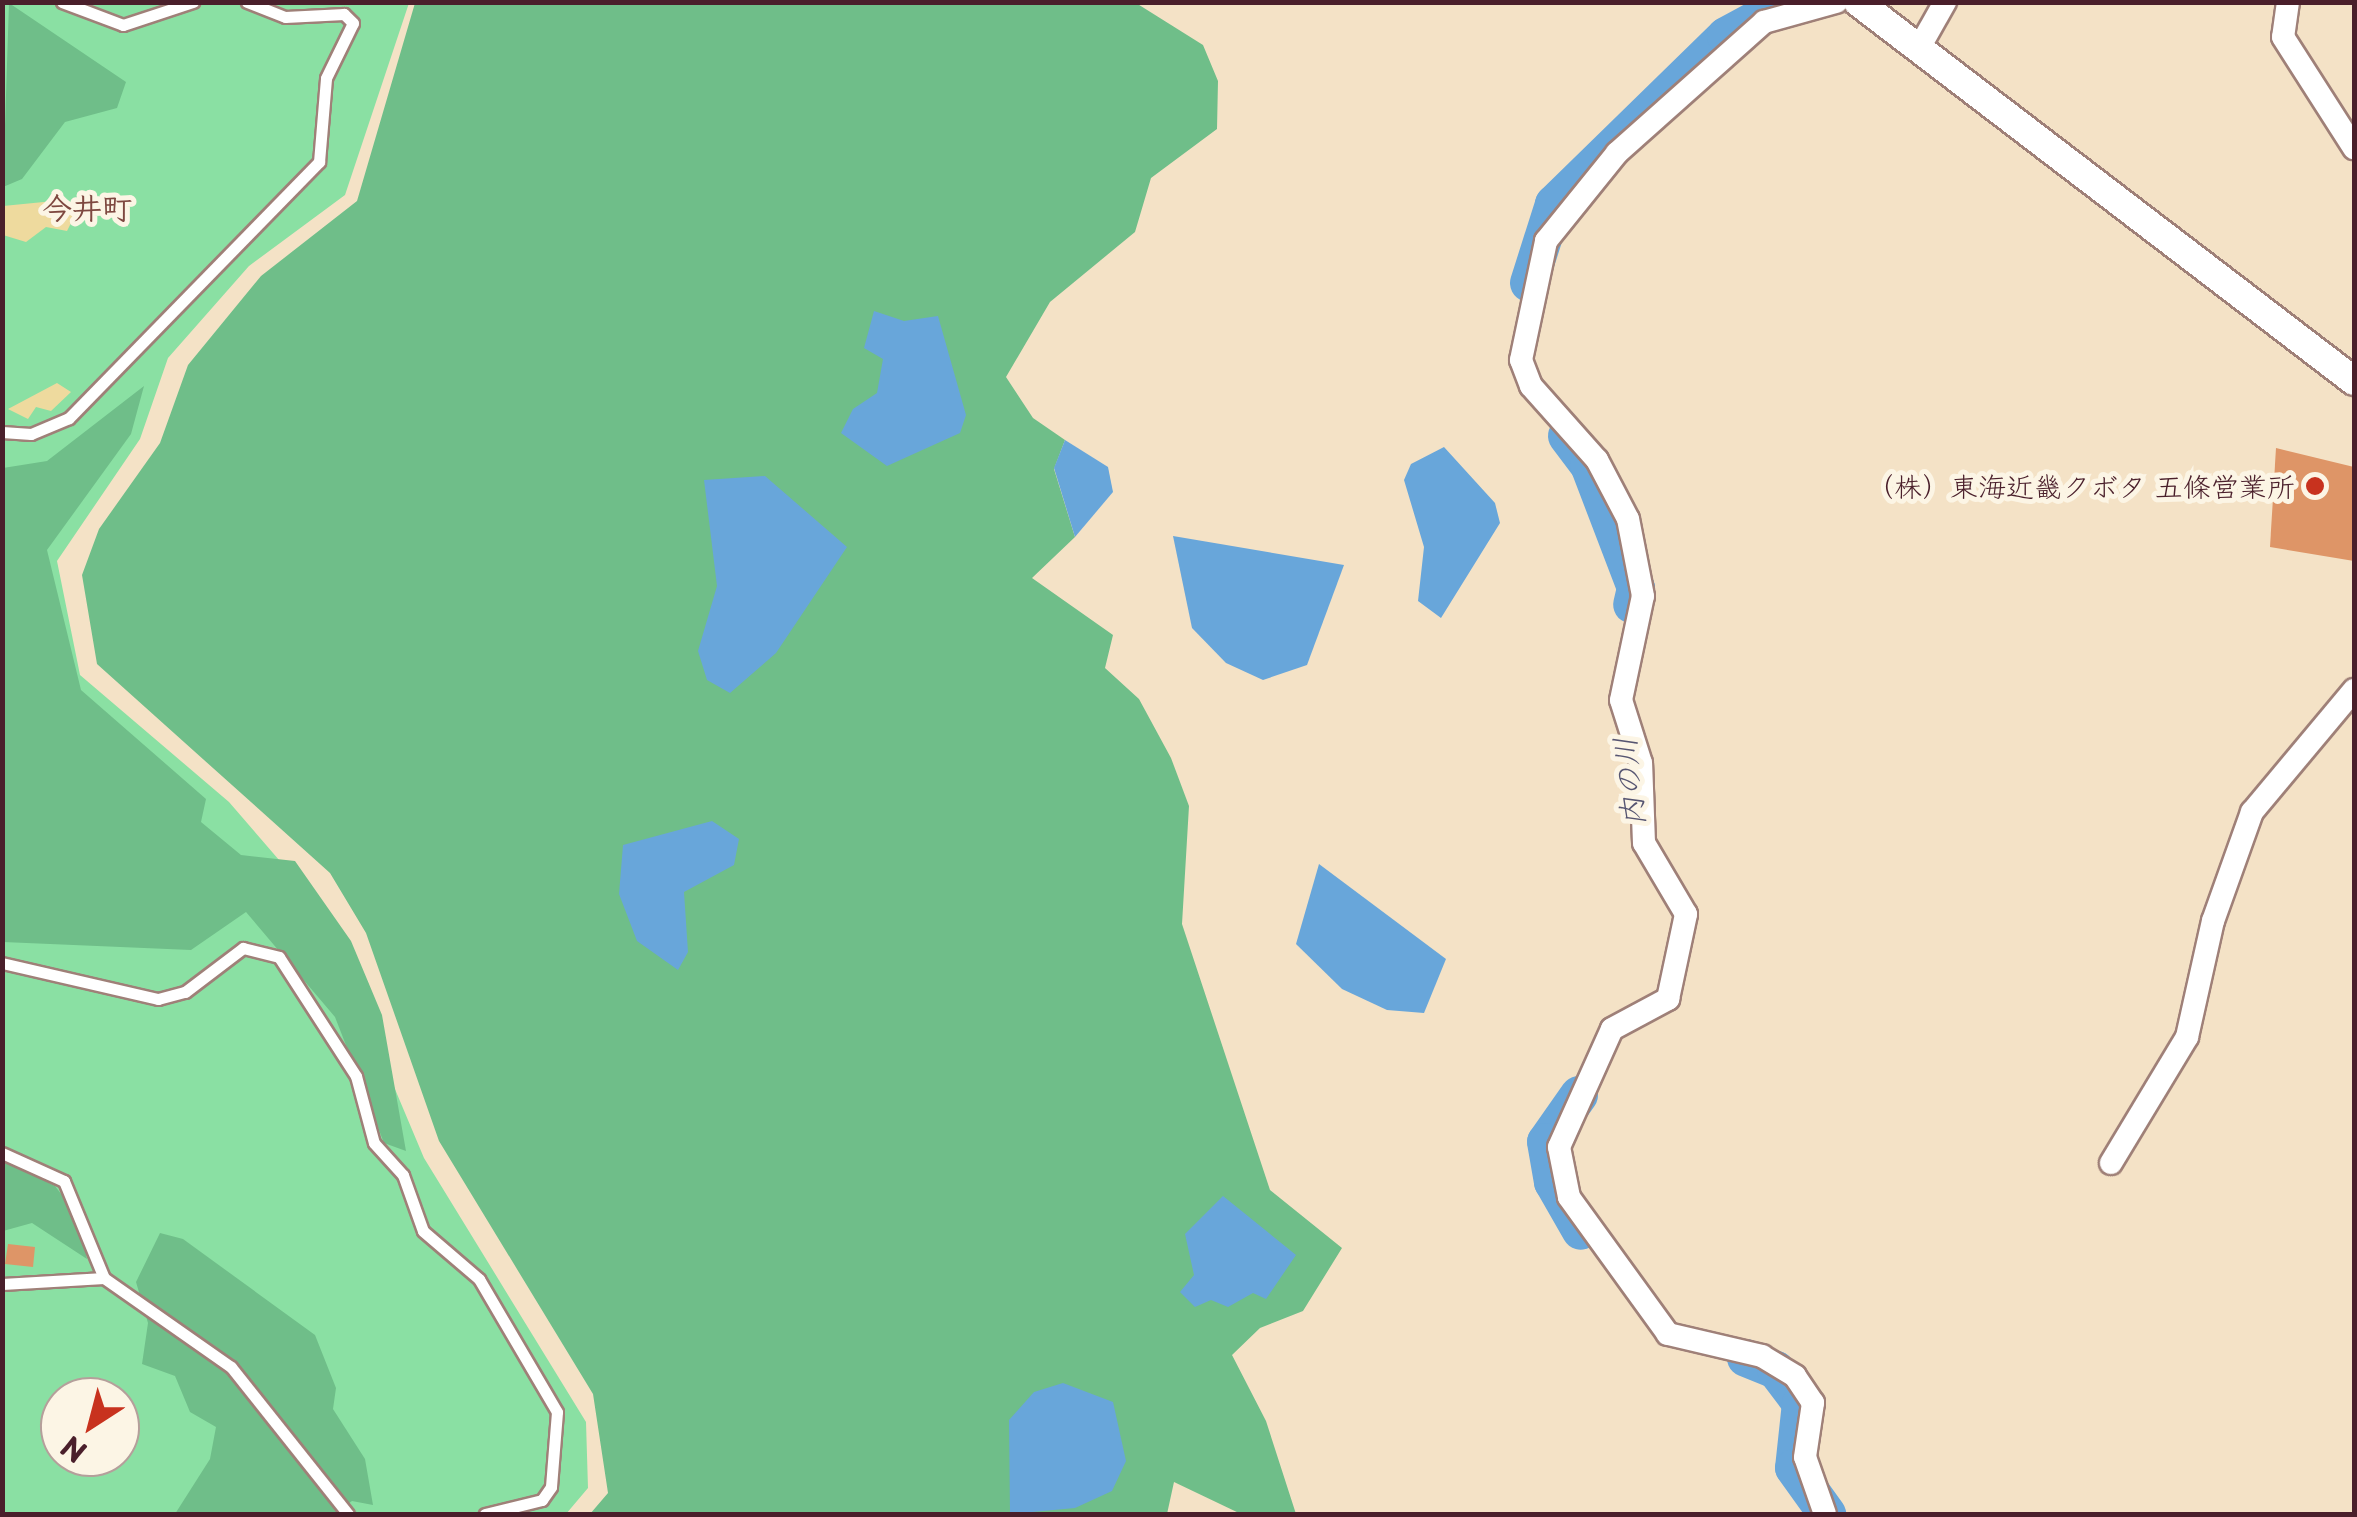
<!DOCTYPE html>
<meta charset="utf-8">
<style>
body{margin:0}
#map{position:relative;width:2357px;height:1517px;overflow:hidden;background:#f4e2c6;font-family:"Playpen Sans","Klee One",sans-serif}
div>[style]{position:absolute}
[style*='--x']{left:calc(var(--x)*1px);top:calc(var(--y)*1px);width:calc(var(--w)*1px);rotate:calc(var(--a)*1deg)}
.green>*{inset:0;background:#8ae0a3}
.forest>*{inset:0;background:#6fbe89}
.sand>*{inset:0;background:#eeda9e}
.water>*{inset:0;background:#68a6da}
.river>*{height:38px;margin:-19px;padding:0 19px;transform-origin:19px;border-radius:19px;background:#68a6da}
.building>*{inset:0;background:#de9567}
.roads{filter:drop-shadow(2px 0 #9f8078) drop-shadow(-2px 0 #9f8078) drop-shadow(0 2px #9f8078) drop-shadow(0 -2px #9f8078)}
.service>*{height:11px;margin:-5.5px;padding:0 5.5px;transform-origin:5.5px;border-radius:5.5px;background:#fff}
.minor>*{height:22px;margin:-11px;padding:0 11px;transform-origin:11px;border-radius:11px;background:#fff}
.tertiary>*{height:28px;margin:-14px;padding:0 14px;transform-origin:14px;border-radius:14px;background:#fff}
.dots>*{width:28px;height:28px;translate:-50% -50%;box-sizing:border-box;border:5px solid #fcf5e5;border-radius:50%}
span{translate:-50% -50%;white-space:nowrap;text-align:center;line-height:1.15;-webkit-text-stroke:10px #fcf5e5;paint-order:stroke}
.poi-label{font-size:28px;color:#4a1f2b}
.right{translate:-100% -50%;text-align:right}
.neighbourhood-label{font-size:30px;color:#7e4840;font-weight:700}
.water-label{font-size:30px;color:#565571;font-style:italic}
.frame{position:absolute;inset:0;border:5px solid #4a1f2b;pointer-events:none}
.north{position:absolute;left:40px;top:1377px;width:100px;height:100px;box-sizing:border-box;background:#fcf5e5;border:2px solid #b59f9b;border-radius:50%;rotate:216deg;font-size:28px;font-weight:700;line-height:40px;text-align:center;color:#4a1f2b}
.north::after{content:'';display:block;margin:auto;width:35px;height:45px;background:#c8321e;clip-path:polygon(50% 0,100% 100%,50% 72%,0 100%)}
</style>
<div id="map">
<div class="green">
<i style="clip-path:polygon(evenodd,3px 3px,409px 3px,345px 195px,249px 266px,168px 358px,140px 439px,57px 561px,80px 675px,229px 802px,317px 904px,424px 1158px,586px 1422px,588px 1488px,566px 1514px,3px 1514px,3px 3px,60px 1397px,120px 1397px,120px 1457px,60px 1457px,60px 1397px)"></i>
</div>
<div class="forest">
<i style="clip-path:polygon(9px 3px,126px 82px,117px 108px,65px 122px,22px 179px,3px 187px)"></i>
<i style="clip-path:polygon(415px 3px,1136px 3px,1203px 45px,1218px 81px,1217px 129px,1151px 178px,1135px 232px,1050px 302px,1006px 377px,1033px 418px,1065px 440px,1054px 469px,1075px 537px,1032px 578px,1113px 635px,1105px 668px,1139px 699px,1171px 758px,1189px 806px,1182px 924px,1270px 1190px,1342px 1248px,1303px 1311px,1260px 1328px,1232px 1355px,1266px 1421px,1296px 1514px,1241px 1514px,1174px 1482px,1167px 1514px,590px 1514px,608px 1493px,593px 1394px,439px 1141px,366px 933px,330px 873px,97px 664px,82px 575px,99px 529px,160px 443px,188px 365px,261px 276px,357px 201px)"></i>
<i style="clip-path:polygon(144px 386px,131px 434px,47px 550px,81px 690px,206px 799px,201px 822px,241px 855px,295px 861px,351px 941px,382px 1015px,406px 1151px,384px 1143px,335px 1017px,246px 912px,191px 950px,3px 942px,3px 468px,47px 461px)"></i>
<i style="clip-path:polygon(3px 1160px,55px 1186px,78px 1216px,87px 1259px,32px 1223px,3px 1231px)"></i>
<i style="clip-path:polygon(160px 1233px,183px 1239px,315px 1335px,336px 1388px,333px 1409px,365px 1459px,373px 1505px,352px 1501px,334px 1514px,175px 1514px,210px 1459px,216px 1427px,190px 1412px,175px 1376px,142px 1364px,148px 1323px,136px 1282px)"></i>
</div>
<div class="sand">
<i style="clip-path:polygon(64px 200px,76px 213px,67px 231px,46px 227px,26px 242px,3px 235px,3px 206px)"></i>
<i style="clip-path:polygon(57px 383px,71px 392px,51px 411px,36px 407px,28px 419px,8px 409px)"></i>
</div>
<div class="water">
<i style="clip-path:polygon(874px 311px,904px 321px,938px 316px,966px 415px,960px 433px,887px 466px,841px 433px,853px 409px,877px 393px,883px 359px,864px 348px)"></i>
<i style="clip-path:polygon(1065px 440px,1108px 467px,1113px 492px,1075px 537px,1054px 468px)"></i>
<i style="clip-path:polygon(1444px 447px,1495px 503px,1500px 523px,1441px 618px,1418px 601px,1424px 547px,1404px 480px,1411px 464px)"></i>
<i style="clip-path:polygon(765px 476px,847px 547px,776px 653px,730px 693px,707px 680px,698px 651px,717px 586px,704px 480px)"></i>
<i style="clip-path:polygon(1173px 536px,1344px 565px,1307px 665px,1263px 680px,1226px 663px,1192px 628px)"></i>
<i style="clip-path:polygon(712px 821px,739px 839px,734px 865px,684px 892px,688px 952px,678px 970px,637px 941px,619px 894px,623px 845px)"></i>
<i style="clip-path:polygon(1319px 864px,1446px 959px,1424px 1013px,1387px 1010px,1342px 989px,1296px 944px)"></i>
<i style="clip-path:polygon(1223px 1196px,1296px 1255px,1266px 1299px,1253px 1293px,1228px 1307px,1211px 1300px,1195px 1307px,1180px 1292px,1194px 1275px,1185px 1234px)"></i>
<i style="clip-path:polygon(1063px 1383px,1113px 1402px,1126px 1461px,1112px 1491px,1075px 1508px,1010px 1514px,1009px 1420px,1034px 1392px)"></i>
</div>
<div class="river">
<i style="--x:1529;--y:283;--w:83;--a:-72.4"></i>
<i style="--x:1554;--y:204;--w:240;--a:-44.3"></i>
<i style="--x:1726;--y:36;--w:72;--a:-28.4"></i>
<i style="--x:1567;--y:436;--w:36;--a:53"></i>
<i style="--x:1589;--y:465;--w:132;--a:69.1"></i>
<i style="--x:1636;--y:588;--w:17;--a:103"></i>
<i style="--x:1579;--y:1095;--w:57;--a:125.1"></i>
<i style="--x:1546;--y:1142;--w:41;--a:80.1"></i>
<i style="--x:1553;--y:1182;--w:56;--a:60.3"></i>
<i style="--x:1746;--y:1358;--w:32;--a:22"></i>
<i style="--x:1776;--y:1370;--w:41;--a:52.9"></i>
<i style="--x:1801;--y:1403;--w:65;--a:96.1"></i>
<i style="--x:1794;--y:1468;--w:57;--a:54.3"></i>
</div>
<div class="building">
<i style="clip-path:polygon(2276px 448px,2354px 467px,2354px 561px,2270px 547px)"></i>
<i style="clip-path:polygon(8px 1244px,35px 1247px,33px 1267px,5px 1264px)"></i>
</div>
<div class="roads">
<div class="service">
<i style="--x:62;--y:2;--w:65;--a:20.7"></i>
<i style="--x:123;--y:25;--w:74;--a:-18.2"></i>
<i style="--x:2;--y:432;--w:29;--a:4"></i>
<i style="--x:31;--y:434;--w:41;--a:-22.8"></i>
<i style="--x:69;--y:418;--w:358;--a:-45.7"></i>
<i style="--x:319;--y:162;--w:84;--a:-85.2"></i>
<i style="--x:326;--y:78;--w:61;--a:-63.9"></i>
<i style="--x:353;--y:23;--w:13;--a:-135"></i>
<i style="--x:344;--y:14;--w:59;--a:177.1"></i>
<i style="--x:285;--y:17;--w:41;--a:-158.5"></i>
<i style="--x:2;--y:963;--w:160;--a:13"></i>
<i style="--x:158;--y:999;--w:28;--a:-15"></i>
<i style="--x:185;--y:992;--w:73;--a:-37.2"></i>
<i style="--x:243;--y:948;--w:37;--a:14"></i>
<i style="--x:279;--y:957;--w:142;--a:57.1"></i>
<i style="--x:356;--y:1076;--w:69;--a:75"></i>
<i style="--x:374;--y:1143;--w:43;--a:47.8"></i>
<i style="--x:403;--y:1175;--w:59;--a:70.3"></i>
<i style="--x:423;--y:1231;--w:74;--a:40.6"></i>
<i style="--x:479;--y:1279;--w:154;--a:59.6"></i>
<i style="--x:557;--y:1412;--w:75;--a:94.6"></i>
<i style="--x:551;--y:1487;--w:16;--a:125"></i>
<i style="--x:542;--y:1500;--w:59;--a:166.2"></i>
<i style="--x:2;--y:1153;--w:68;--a:24.3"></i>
<i style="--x:64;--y:1181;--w:105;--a:67.6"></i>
<i style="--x:104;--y:1278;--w:155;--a:35"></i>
<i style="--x:231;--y:1367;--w:188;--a:51.5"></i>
<i style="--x:2;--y:1284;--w:102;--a:-3.4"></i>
</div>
<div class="minor">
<i style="--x:2288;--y:2;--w:35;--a:98"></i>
<i style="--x:2283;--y:37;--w:132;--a:57.4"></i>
<i style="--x:1919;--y:48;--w:53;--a:-60.5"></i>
<i style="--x:2111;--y:1163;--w:147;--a:-58.9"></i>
<i style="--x:2187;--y:1037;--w:119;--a:-77.4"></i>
<i style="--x:2213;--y:921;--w:116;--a:-70.3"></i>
<i style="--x:2252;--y:812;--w:159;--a:-50.1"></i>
<i style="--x:1825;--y:1514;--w:60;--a:-109.3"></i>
<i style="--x:1805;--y:1457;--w:55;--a:-81.6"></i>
<i style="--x:1813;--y:1403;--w:32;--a:-124"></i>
<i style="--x:1795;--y:1376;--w:39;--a:-149"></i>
<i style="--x:1762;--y:1356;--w:97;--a:-166.8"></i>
<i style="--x:1668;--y:1334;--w:169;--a:-125.9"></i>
<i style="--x:1569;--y:1197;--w:51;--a:-101.3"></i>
<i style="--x:1559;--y:1147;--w:129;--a:-65.8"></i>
<i style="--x:1612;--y:1029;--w:64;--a:-28.2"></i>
<i style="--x:1668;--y:999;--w:87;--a:-78"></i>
<i style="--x:1686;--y:914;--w:82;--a:-120.6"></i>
<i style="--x:1644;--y:843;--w:80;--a:-92.1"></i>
<i style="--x:1641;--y:763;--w:66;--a:-107.6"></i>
<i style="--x:1621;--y:700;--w:106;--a:-78.1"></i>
<i style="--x:1643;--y:596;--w:78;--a:-101"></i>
<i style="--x:1628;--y:519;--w:67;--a:-117.7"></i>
<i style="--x:1597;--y:460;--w:99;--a:-131.7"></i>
<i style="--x:1531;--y:386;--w:28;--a:-111"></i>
<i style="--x:1521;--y:360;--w:122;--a:-78.1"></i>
<i style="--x:1546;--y:241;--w:113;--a:-51.1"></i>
<i style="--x:1617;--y:153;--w:197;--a:-41.7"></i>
<i style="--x:1764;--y:22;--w:75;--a:-15.5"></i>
</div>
<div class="tertiary">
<i style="--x:1858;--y:2;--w:624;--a:37.38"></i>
</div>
</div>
<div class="dots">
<i style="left:2315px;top:486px;background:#c8321e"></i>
</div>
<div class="poi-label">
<span class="right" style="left:2295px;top:486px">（株）東海近畿クボタ 五條営業所</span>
</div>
<div class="neighbourhood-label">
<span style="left:87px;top:207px">今井町</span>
</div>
<div class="water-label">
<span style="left:1628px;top:782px;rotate:-96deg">内の川</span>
</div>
<div class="frame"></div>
<div class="north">N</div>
</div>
